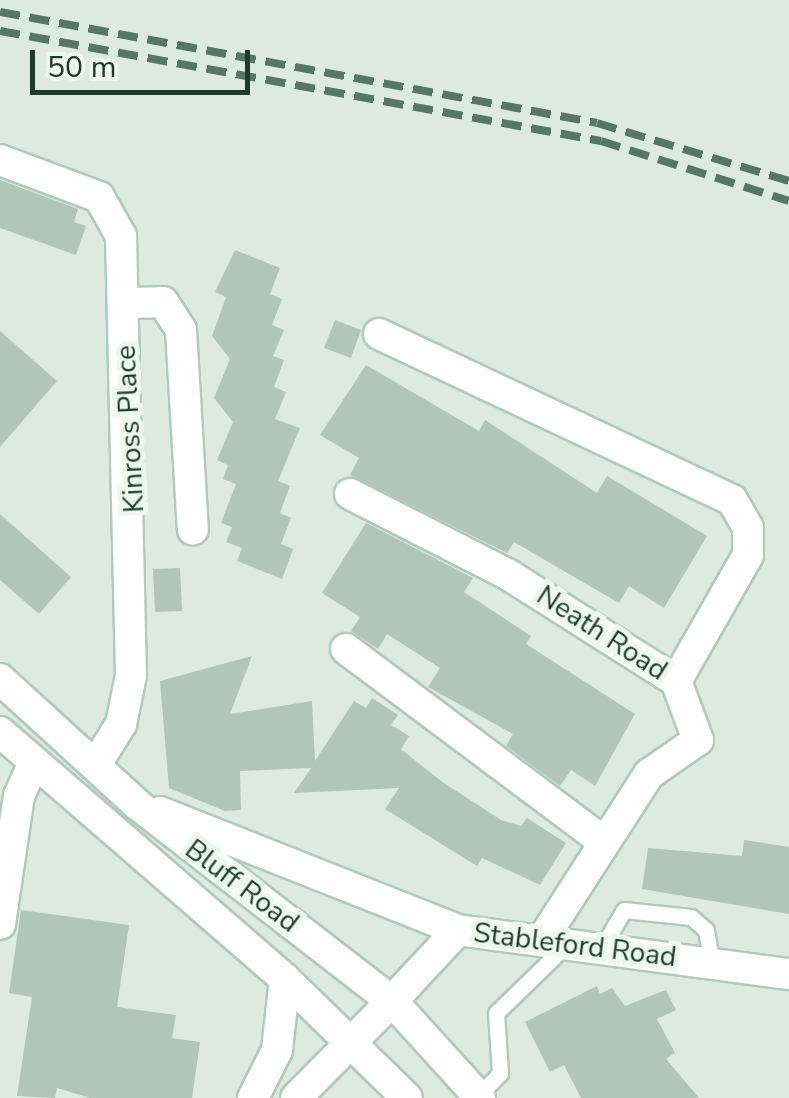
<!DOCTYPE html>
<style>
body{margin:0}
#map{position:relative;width:789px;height:1098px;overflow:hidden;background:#dceae2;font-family:"Nunito Sans",sans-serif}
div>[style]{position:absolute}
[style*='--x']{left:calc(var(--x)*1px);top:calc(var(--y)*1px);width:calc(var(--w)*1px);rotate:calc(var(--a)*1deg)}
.building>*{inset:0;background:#b1c5bb}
.roads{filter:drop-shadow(2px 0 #afcabd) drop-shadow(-2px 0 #afcabd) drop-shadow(0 2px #afcabd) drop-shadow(0 -2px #afcabd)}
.lane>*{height:15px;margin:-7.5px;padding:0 7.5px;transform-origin:7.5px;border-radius:7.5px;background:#fff}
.street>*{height:30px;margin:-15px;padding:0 15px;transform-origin:15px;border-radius:15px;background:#fff}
.secondary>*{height:30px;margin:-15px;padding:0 15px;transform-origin:15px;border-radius:15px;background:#fff}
.rail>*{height:8px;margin-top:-4px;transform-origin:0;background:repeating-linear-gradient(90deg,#57766a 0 20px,transparent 0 30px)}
span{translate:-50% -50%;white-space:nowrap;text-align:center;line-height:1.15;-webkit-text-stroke:10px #ecf7f0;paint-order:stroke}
.street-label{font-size:28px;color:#1d3a2f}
.scale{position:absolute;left:30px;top:50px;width:220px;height:45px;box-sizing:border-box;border:5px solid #1d3a2f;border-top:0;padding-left:12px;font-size:30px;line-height:35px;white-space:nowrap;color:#1d3a2f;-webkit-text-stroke:8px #ecf7f0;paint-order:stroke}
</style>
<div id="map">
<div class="building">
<i style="clip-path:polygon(0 180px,78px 209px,74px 222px,86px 226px,76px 255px,0 228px)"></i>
<i style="clip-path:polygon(235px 250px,280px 268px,270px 294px,282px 299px,272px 325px,284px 330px,273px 356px,284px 360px,274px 387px,286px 392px,275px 419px,300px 428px,278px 481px,290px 486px,280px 513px,291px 518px,281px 544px,293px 549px,282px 579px,237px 561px,242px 548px,226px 542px,232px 527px,221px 523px,236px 484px,223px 479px,228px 465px,217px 460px,233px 422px,214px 398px,230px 359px,212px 336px,226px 297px,215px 292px)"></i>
<i style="clip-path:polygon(335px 320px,361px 330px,351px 358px,324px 348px)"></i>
<i style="clip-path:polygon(0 331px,57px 381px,0 447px)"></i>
<i style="clip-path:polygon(366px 365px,479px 431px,485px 420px,597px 493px,607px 476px,707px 536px,664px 608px,629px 586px,619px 603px,514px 542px,507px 553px,350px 475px,359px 458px,320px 435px)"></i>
<i style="clip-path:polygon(0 514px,71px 577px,39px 614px,0 580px)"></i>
<i style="clip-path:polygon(366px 523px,473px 578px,464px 592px,531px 636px,526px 644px,635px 714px,595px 786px,571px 770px,560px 786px,506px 746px,513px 734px,428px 687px,440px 668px,387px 634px,378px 649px,351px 631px,360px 617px,322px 593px)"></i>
<i style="clip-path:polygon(180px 568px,182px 611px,155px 612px,153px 569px)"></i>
<i style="clip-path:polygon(252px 656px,230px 714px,312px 701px,315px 761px,354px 701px,366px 708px,372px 698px,398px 715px,391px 725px,409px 736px,401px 749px,441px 781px,501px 820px,521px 826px,527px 818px,566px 843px,540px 885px,482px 858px,477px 866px,385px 809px,399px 788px,294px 793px,311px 768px,240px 771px,241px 810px,225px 811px,169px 788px,160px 681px)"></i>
<i style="clip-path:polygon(744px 840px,789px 847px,789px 914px,642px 889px,648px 848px,742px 856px)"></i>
<i style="clip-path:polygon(21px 910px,129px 925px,117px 1007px,176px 1015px,172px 1038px,200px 1042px,192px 1098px,90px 1098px,57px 1088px,55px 1098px,17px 1096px,32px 997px,9px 993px)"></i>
<i style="clip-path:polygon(597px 986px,600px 994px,612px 988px,625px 1006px,666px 990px,676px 1010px,657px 1019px,675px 1053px,666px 1059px,699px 1098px,581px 1098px,564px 1065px,550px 1072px,525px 1022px)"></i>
</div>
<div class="roads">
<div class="lane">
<i style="--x:601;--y:949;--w:45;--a:-59.5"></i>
<i style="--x:624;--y:910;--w:67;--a:6"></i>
<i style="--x:691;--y:917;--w:20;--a:41"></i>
<i style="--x:706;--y:930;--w:34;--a:80"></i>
<i style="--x:478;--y:1096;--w:32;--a:-46"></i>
<i style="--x:500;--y:1073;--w:60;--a:-93.8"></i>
<i style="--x:496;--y:1013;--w:100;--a:-44.2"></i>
</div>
<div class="street">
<i style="--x:0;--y:160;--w:106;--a:20.5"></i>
<i style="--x:99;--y:197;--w:45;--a:60.6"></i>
<i style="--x:121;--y:236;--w:439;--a:88.7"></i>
<i style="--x:131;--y:675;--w:50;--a:101.5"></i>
<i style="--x:121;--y:724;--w:49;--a:121.8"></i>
<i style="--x:124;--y:303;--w:39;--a:-1"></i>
<i style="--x:163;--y:302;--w:33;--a:57"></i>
<i style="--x:181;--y:330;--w:200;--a:86.6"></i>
<i style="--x:379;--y:334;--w:390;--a:25.2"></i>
<i style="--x:732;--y:500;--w:32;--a:60"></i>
<i style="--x:748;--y:528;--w:27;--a:90"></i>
<i style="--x:748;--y:555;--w:145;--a:119.7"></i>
<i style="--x:350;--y:494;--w:178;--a:27"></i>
<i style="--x:509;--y:575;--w:198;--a:32.4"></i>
<i style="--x:676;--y:681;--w:63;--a:69.6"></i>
<i style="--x:698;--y:740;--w:60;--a:145.2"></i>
<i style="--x:649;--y:774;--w:197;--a:122.8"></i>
<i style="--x:346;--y:649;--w:319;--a:36.8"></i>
<i style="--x:0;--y:924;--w:129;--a:-81.6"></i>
<i style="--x:19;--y:796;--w:36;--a:-66"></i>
<i style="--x:392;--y:1001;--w:97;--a:-47.1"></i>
<i style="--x:458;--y:930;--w:334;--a:7.6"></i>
</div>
<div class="secondary">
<i style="--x:0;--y:679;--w:187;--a:42.4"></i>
<i style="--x:138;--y:805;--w:321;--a:37.7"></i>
<i style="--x:392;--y:1001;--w:131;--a:47.8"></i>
<i style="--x:0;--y:732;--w:377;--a:40.9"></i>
<i style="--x:285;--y:979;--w:170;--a:44.3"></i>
<i style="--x:160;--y:812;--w:321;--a:21.6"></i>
<i style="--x:253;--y:1098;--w:54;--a:-63.4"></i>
<i style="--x:277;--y:1050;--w:71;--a:-83.6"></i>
<i style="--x:296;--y:1098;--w:136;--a:-45.3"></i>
</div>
</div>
<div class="rail">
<i style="--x:0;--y:12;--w:607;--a:10.53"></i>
<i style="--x:597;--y:123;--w:201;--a:16.8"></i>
<i style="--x:0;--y:31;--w:611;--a:10.37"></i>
<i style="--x:601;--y:141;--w:197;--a:17.7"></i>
</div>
<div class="street-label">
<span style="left:130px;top:429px;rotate:-93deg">Kinross Place</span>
<span style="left:602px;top:633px;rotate:33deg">Neath Road</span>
<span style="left:242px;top:886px;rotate:37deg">Bluff Road</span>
<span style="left:575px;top:945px;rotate:7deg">Stableford Road</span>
</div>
<div class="scale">50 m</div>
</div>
